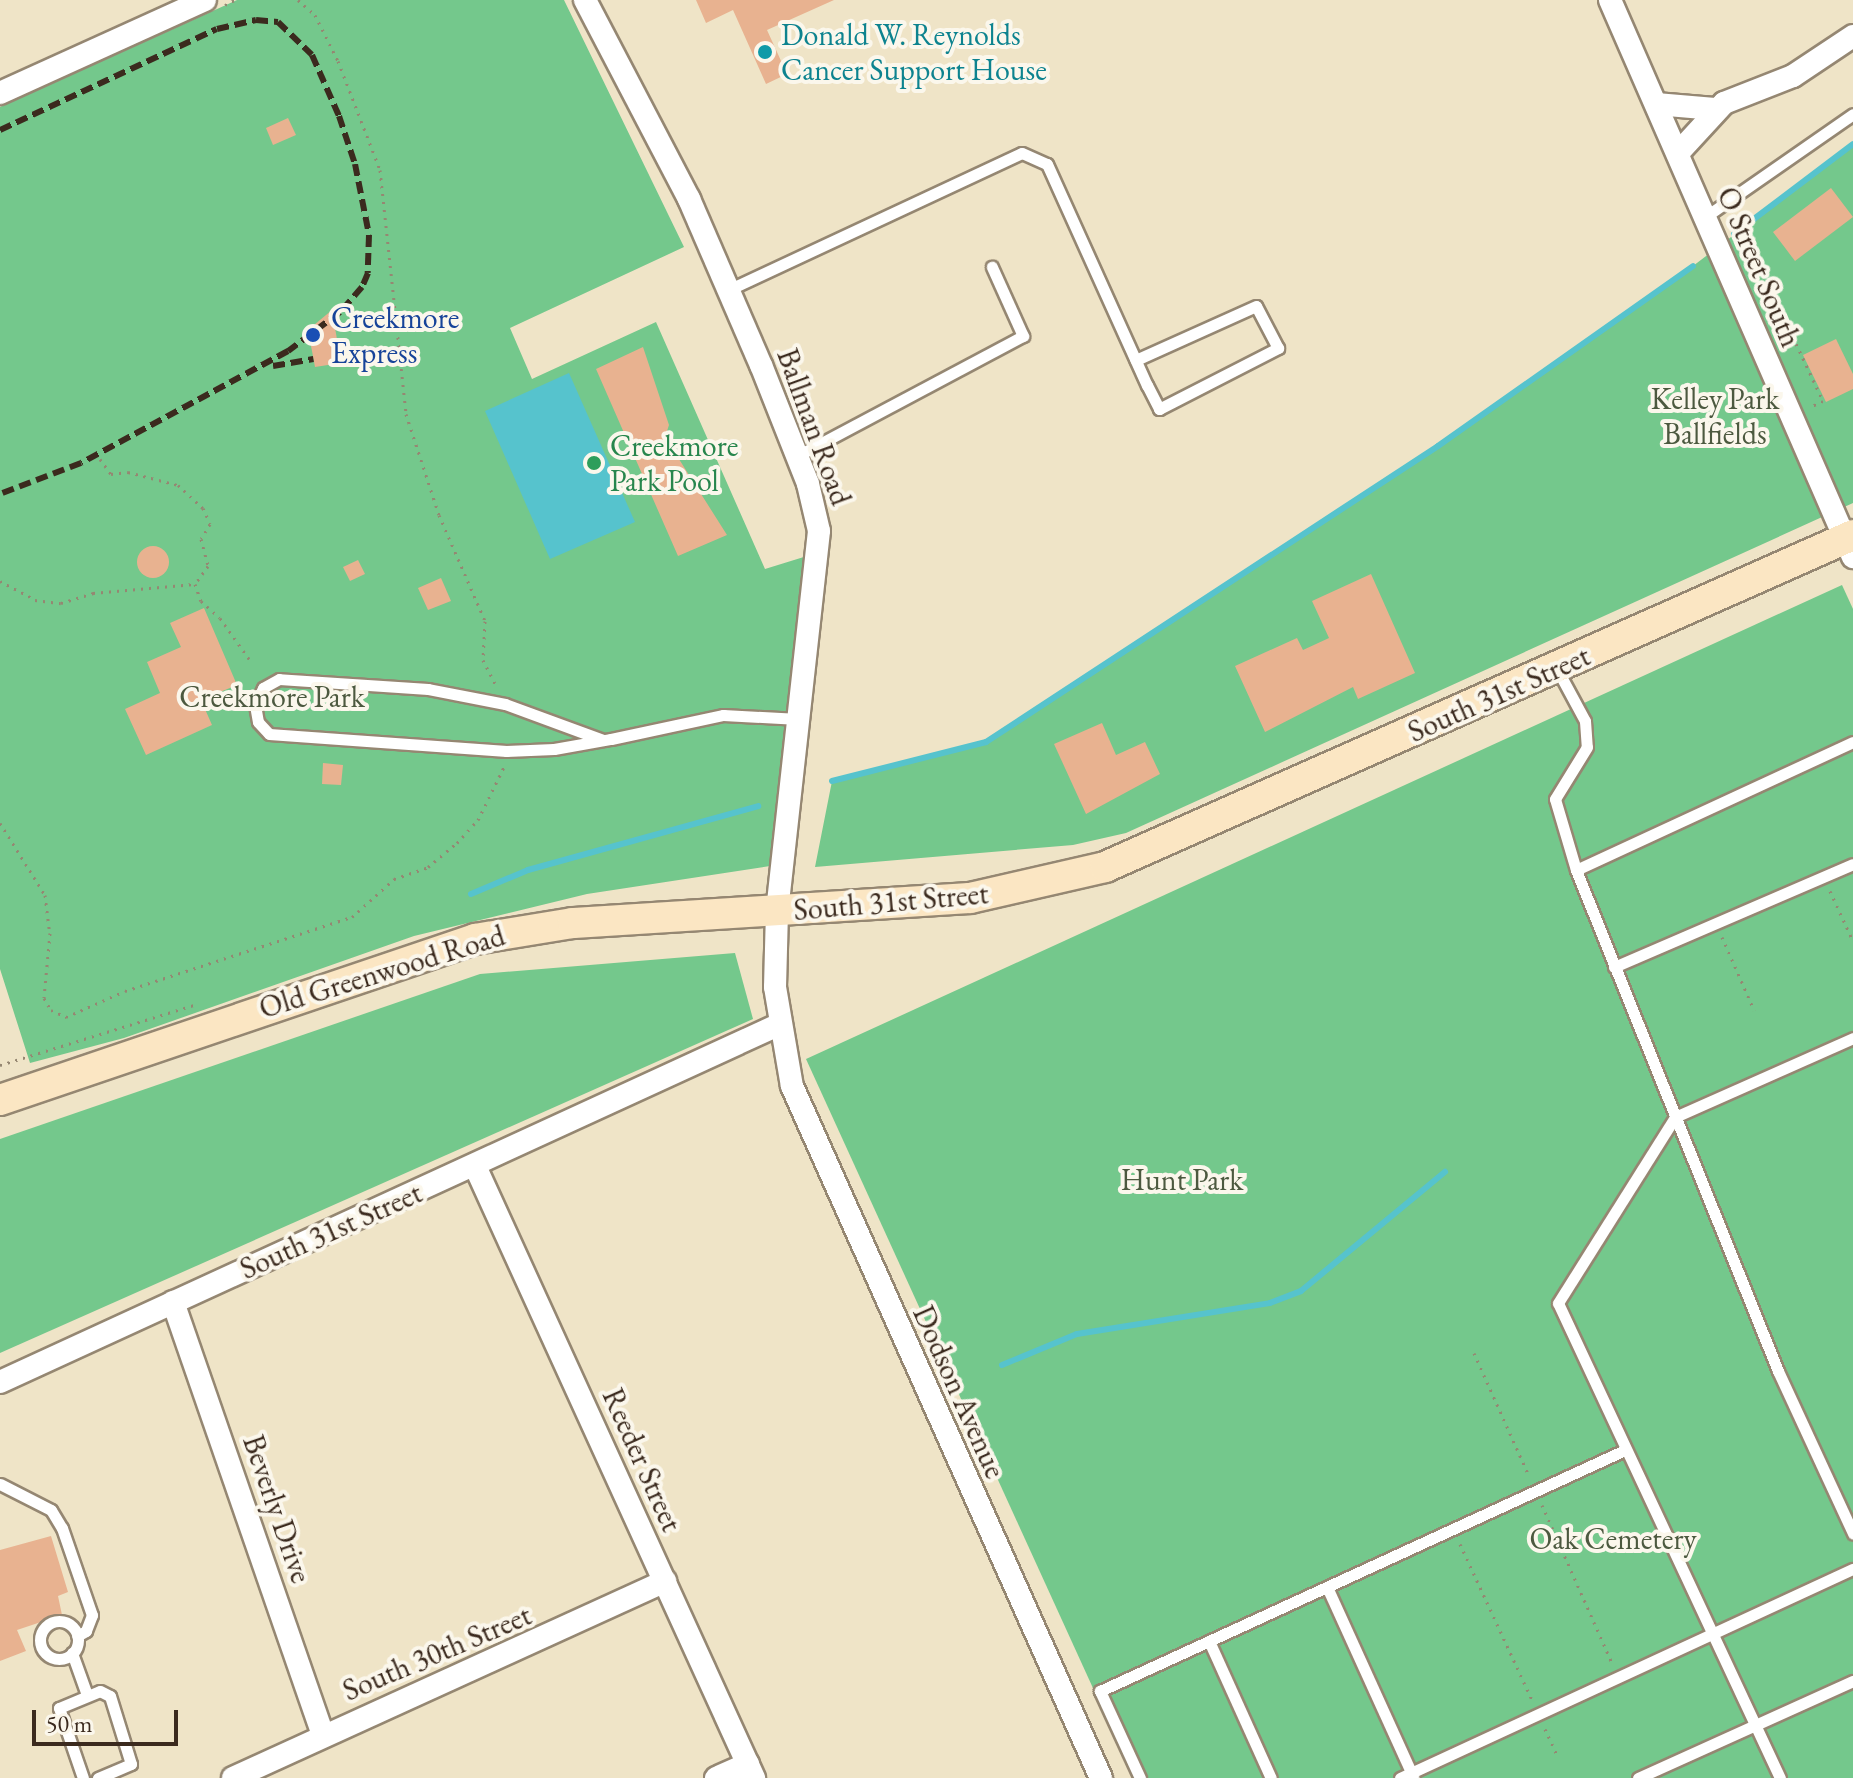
<!DOCTYPE html>
<style>
body{margin:0}
#map{position:relative;width:1853px;height:1778px;overflow:hidden;background:#efe4c7;font-family:"EB Garamond",serif}
div>[style]{position:absolute}
[style*='--x']{left:calc(var(--x)*1px);top:calc(var(--y)*1px);width:calc(var(--w)*1px);rotate:calc(var(--a)*1deg)}
.green>*{inset:0;background:#74c88c}
.water>*{inset:0;background:#56c3cd}
.stream>*{height:6px;margin:-3px;padding:0 3px;transform-origin:3px;border-radius:3px;background:#56c3cd}
.building>*{inset:0;background:#e8b290}
.round{border-radius:50%}
.path>*{height:3px;margin-top:-1.5px;transform-origin:0;background:repeating-linear-gradient(90deg,#958772 0 2px,transparent 0 8px)}
.roads{filter:drop-shadow(2px 0 #958772) drop-shadow(-2px 0 #958772) drop-shadow(0 2px #958772) drop-shadow(0 -2px #958772)}
.service>*{height:11px;margin:-5.5px;padding:0 5.5px;transform-origin:5.5px;border-radius:5.5px;background:#fff}
.service>.ring{margin:-5.5px;padding:0;box-sizing:content-box;background:none;border:11px solid #fff;border-radius:50%}
.minor>*{height:22px;margin:-11px;padding:0 11px;transform-origin:11px;border-radius:11px;background:#fff}
.secondary>*{height:30px;margin:-15px;padding:0 15px;transform-origin:15px;border-radius:15px;background:#fbe6c3}
.rail>*{height:6px;margin-top:-3px;transform-origin:0;background:repeating-linear-gradient(90deg,#3b2a1e 0 12px,transparent 0 18px)}
.dots>*{width:22px;height:22px;translate:-50% -50%;box-sizing:border-box;border:4px solid #fbf7ec;border-radius:50%}
span{translate:-50% -50%;white-space:nowrap;text-align:center;line-height:1.15;-webkit-text-stroke:8px #fbf7ec;paint-order:stroke}
.culture-label{font-size:30px;color:#0d838f}
.left{translate:0 -50%;text-align:left}
.street-label{font-size:30px;color:#3b2a1e}
.transit-label{font-size:30px;color:#164399}
.park-label{font-size:30px;color:#4c593f}
.leisure-label{font-size:30px;color:#27864d}
.scale{position:absolute;left:32px;top:1710px;width:146px;height:36px;box-sizing:border-box;border:4px solid #3b2a1e;border-top:0;padding-left:10px;font-size:24px;line-height:28px;white-space:nowrap;color:#3b2a1e;-webkit-text-stroke:6px #fbf7ec;paint-order:stroke}
</style>
<div id="map">
<div class="green">
<i style="clip-path:polygon(237px 0,564px 0,684px 247px,510px 328px,532px 379px,656px 322px,765px 569px,807px 556px,783px 864px,587px 894px,414px 936px,124px 1038px,30px 1063px,0 969px,0 107px)"></i>
<i style="clip-path:polygon(1853px 144px,1853px 503px,1126px 833px,1073px 845px,815px 867px,832px 781px,986px 742px,1438px 446px,1693px 266px)"></i>
<i style="clip-path:polygon(1842px 585px,1853px 609px,1853px 1778px,1134px 1778px,806px 1059px)"></i>
<i style="clip-path:polygon(735px 953px,753px 1019px,0 1353px,0 1139px,480px 974px)"></i>
</div>
<div class="water">
<i style="clip-path:polygon(569px 373px,635px 522px,550px 559px,485px 411px)"></i>
</div>
<div class="stream">
<i style="--x:1734;--y:234;--w:149;--a:-37.1"></i>
<i style="--x:832;--y:781;--w:159;--a:-14.2"></i>
<i style="--x:986;--y:742;--w:540;--a:-33.22"></i>
<i style="--x:1438;--y:446;--w:312;--a:-35.2"></i>
<i style="--x:471;--y:894;--w:62;--a:-22.8"></i>
<i style="--x:528;--y:870;--w:239;--a:-15.5"></i>
<i style="--x:1002;--y:1365;--w:81;--a:-22.5"></i>
<i style="--x:1077;--y:1334;--w:195;--a:-9.1"></i>
<i style="--x:1270;--y:1303;--w:33;--a:-21"></i>
<i style="--x:1301;--y:1291;--w:187;--a:-39.6"></i>
</div>
<div class="building">
<i style="clip-path:polygon(696px 0,834px 0,767px 30px,787px 74px,766px 84px,733px 10px,706px 23px)"></i>
<i style="clip-path:polygon(288px 118px,296px 135px,273px 145px,266px 128px)"></i>
<i style="clip-path:polygon(1831px 188px,1853px 217px,1795px 261px,1773px 232px)"></i>
<i style="clip-path:polygon(332px 310px,341px 363px,315px 367px,308px 330px)"></i>
<i style="clip-path:polygon(1836px 339px,1853px 374px,1853px 389px,1826px 402px,1803px 355px)"></i>
<i style="clip-path:polygon(643px 347px,669px 425px,665px 437px,727px 535px,678px 556px,596px 369px)"></i>
<i class="round" style="left:137px;top:546px;width:32px;height:32px"></i>
<i style="clip-path:polygon(358px 560px,365px 574px,350px 581px,343px 567px)"></i>
<i style="clip-path:polygon(1371px 574px,1415px 673px,1358px 699px,1353px 687px,1265px 732px,1235px 666px,1297px 638px,1303px 650px,1329px 638px,1312px 601px)"></i>
<i style="clip-path:polygon(441px 578px,451px 601px,428px 610px,418px 588px)"></i>
<i style="clip-path:polygon(204px 608px,237px 685px,201px 700px,212px 725px,146px 755px,125px 709px,160px 693px,147px 662px,181px 647px,170px 623px)"></i>
<i style="clip-path:polygon(1102px 723px,1116px 755px,1145px 742px,1160px 774px,1086px 814px,1054px 744px)"></i>
<i style="clip-path:polygon(323px 763px,343px 765px,341px 785px,322px 784px)"></i>
<i style="clip-path:polygon(51px 1536px,68px 1592px,58px 1596px,62px 1615px,17px 1630px,26px 1651px,0 1661px,0 1550px)"></i>
</div>
<div class="path">
<i style="--x:298;--y:0;--w:23;--a:41"></i>
<i style="--x:315;--y:15;--w:51;--a:63.4"></i>
<i style="--x:338;--y:61;--w:117;--a:68.9"></i>
<i style="--x:380;--y:170;--w:245;--a:83.9"></i>
<i style="--x:406;--y:414;--w:106;--a:71.9"></i>
<i style="--x:439;--y:515;--w:116;--a:66.5"></i>
<i style="--x:485;--y:621;--w:39;--a:93"></i>
<i style="--x:483;--y:660;--w:29;--a:63"></i>
<i style="--x:225;--y:5;--w:11;--a:-27"></i>
<i style="--x:1786;--y:322;--w:87;--a:64.9"></i>
<i style="--x:1823;--y:401;--w:14;--a:155"></i>
<i style="--x:100;--y:459;--w:19;--a:54"></i>
<i style="--x:111;--y:474;--w:17;--a:-7"></i>
<i style="--x:128;--y:472;--w:52;--a:14.6"></i>
<i style="--x:178;--y:485;--w:34;--a:43"></i>
<i style="--x:203;--y:508;--w:17;--a:66"></i>
<i style="--x:210;--y:524;--w:17;--a:121"></i>
<i style="--x:201;--y:539;--w:28;--a:75"></i>
<i style="--x:208;--y:566;--w:22;--a:126"></i>
<i style="--x:0;--y:581;--w:40;--a:28"></i>
<i style="--x:35;--y:600;--w:26;--a:7"></i>
<i style="--x:61;--y:603;--w:34;--a:-17"></i>
<i style="--x:93;--y:593;--w:102;--a:-5"></i>
<i style="--x:195;--y:584;--w:18;--a:71"></i>
<i style="--x:201;--y:601;--w:25;--a:42"></i>
<i style="--x:220;--y:618;--w:55;--a:54.6"></i>
<i style="--x:0;--y:823;--w:85;--a:58"></i>
<i style="--x:45;--y:895;--w:38;--a:83"></i>
<i style="--x:50;--y:933;--w:65;--a:95.3"></i>
<i style="--x:44;--y:998;--w:14;--a:60"></i>
<i style="--x:51;--y:1010;--w:17;--a:25"></i>
<i style="--x:66;--y:1017;--w:64;--a:-23.8"></i>
<i style="--x:125;--y:991;--w:239;--a:-18.1"></i>
<i style="--x:352;--y:917;--w:57;--a:-42.1"></i>
<i style="--x:394;--y:879;--w:36;--a:-19"></i>
<i style="--x:428;--y:867;--w:38;--a:-40"></i>
<i style="--x:457;--y:843;--w:31;--a:-48"></i>
<i style="--x:478;--y:820;--w:59;--a:-63.9"></i>
<i style="--x:1830;--y:891;--w:55;--a:65.3"></i>
<i style="--x:1722;--y:937;--w:80;--a:66.3"></i>
<i style="--x:0;--y:1065;--w:206;--a:-17.2"></i>
<i style="--x:1474;--y:1353;--w:135;--a:65.9"></i>
<i style="--x:1542;--y:1505;--w:173;--a:66.1"></i>
<i style="--x:1460;--y:1544;--w:172;--a:65.2"></i>
<i style="--x:1545;--y:1729;--w:29;--a:65"></i>
</div>
<div class="roads">
<div class="service">
<i style="--x:1705;--y:217;--w:180;--a:-34.8"></i>
<i style="--x:728;--y:290;--w:324;--a:-25"></i>
<i style="--x:1022;--y:153;--w:27;--a:24"></i>
<i style="--x:1047;--y:164;--w:243;--a:65.7"></i>
<i style="--x:1147;--y:385;--w:27;--a:63"></i>
<i style="--x:1159;--y:409;--w:134;--a:-27.1"></i>
<i style="--x:1278;--y:348;--w:47;--a:-117.6"></i>
<i style="--x:1256;--y:306;--w:132;--a:155.8"></i>
<i style="--x:797;--y:456;--w:256;--a:-28"></i>
<i style="--x:1023;--y:336;--w:76;--a:-114.2"></i>
<i style="--x:1557;--y:669;--w:59;--a:61.7"></i>
<i style="--x:1585;--y:721;--w:26;--a:86"></i>
<i style="--x:1587;--y:747;--w:61;--a:121.6"></i>
<i style="--x:1555;--y:799;--w:74;--a:73.5"></i>
<i style="--x:1576;--y:870;--w:540;--a:68.04"></i>
<i style="--x:1778;--y:1371;--w:179;--a:65.2"></i>
<i style="--x:603;--y:740;--w:104;--a:-159.8"></i>
<i style="--x:505;--y:704;--w:78;--a:-169"></i>
<i style="--x:428;--y:689;--w:149;--a:-176.2"></i>
<i style="--x:279;--y:679;--w:18;--a:151"></i>
<i style="--x:263;--y:688;--w:19;--a:115"></i>
<i style="--x:255;--y:705;--w:17;--a:80"></i>
<i style="--x:258;--y:722;--w:16;--a:47"></i>
<i style="--x:269;--y:734;--w:238;--a:4.1"></i>
<i style="--x:506;--y:751;--w:48;--a:-2.4"></i>
<i style="--x:554;--y:749;--w:58;--a:-10"></i>
<i style="--x:611;--y:739;--w:115;--a:-12.1"></i>
<i style="--x:723;--y:715;--w:76;--a:3"></i>
<i style="--x:1576;--y:870;--w:305;--a:-24.8"></i>
<i style="--x:1614;--y:967;--w:260;--a:-23.3"></i>
<i style="--x:0;--y:1484;--w:57;--a:27"></i>
<i style="--x:51;--y:1510;--w:21;--a:59"></i>
<i style="--x:62;--y:1528;--w:92;--a:71"></i>
<i style="--x:92;--y:1615;--w:17;--a:111"></i>
<i style="--x:86;--y:1631;--w:10;--a:151"></i>
<i style="--x:1327;--y:1587;--w:209;--a:65.6"></i>
<i class="ring" style="left:40px;top:1621px;width:27px;height:27px"></i>
<i style="--x:1209;--y:1641;--w:150;--a:65.7"></i>
<i style="--x:72;--y:1653;--w:45;--a:70.3"></i>
<i style="--x:83;--y:1778;--w:74;--a:-108.9"></i>
<i style="--x:59;--y:1708;--w:44;--a:-22.5"></i>
<i style="--x:100;--y:1691;--w:11;--a:27"></i>
<i style="--x:110;--y:1696;--w:71;--a:72.8"></i>
<i style="--x:131;--y:1764;--w:36;--a:157"></i>
<i style="--x:1140;--y:1778;--w:96;--a:-114.7"></i>
<i style="--x:1100;--y:1691;--w:578;--a:-24.66"></i>
<i style="--x:1400;--y:1778;--w:499;--a:-24.8"></i>
<i style="--x:1638;--y:1778;--w:236;--a:-24.3"></i>
<i style="--x:1780;--y:1778;--w:524;--a:-115.05"></i>
<i style="--x:1558;--y:1303;--w:220;--a:-57.8"></i>
<i style="--x:1675;--y:1117;--w:195;--a:-23.9"></i>
</div>
<div class="minor">
<i style="--x:585;--y:0;--w:225;--a:62.4"></i>
<i style="--x:689;--y:199;--w:181;--a:66.6"></i>
<i style="--x:761;--y:365;--w:128;--a:68.4"></i>
<i style="--x:808;--y:484;--w:48;--a:76.8"></i>
<i style="--x:819;--y:531;--w:382;--a:96.3"></i>
<i style="--x:777;--y:911;--w:76;--a:91.5"></i>
<i style="--x:775;--y:987;--w:100;--a:80.3"></i>
<i style="--x:792;--y:1086;--w:758;--a:65.94"></i>
<i style="--x:1610;--y:0;--w:608;--a:66.43"></i>
<i style="--x:0;--y:93;--w:225;--a:-24.4"></i>
<i style="--x:1656;--y:104;--w:59;--a:4.8"></i>
<i style="--x:1678;--y:153;--w:68;--a:-47.4"></i>
<i style="--x:1724;--y:103;--w:74;--a:-21.4"></i>
<i style="--x:1793;--y:76;--w:72;--a:-33.7"></i>
<i style="--x:475;--y:1166;--w:673;--a:65.49"></i>
<i style="--x:173;--y:1302;--w:458;--a:70.9"></i>
<i style="--x:0;--y:1382;--w:856;--a:-24.65"></i>
<i style="--x:233;--y:1778;--w:475;--a:-24.5"></i>
<i style="--x:716;--y:1778;--w:35;--a:-24"></i>
</div>
<div class="secondary">
<i style="--x:0;--y:1100;--w:502;--a:-18.72"></i>
<i style="--x:475;--y:939;--w:99;--a:-9.3"></i>
<i style="--x:573;--y:923;--w:398;--a:-3.6"></i>
<i style="--x:970;--y:898;--w:139;--a:-12.9"></i>
<i style="--x:1105;--y:867;--w:818;--a:-23.93"></i>
</div>
</div>
<div class="rail">
<i style="--x:0;--y:130;--w:239;--a:-25"></i>
<i style="--x:217;--y:29;--w:40;--a:-13"></i>
<i style="--x:256;--y:20;--w:22;--a:5"></i>
<i style="--x:278;--y:22;--w:47;--a:44.1"></i>
<i style="--x:312;--y:55;--w:67;--a:66.1"></i>
<i style="--x:339;--y:116;--w:51;--a:71.6"></i>
<i style="--x:355;--y:164;--w:72;--a:78.8"></i>
<i style="--x:369;--y:235;--w:38;--a:92"></i>
<i style="--x:368;--y:273;--w:15;--a:113"></i>
<i style="--x:362;--y:287;--w:33;--a:131"></i>
<i style="--x:340;--y:312;--w:65;--a:143.1"></i>
<i style="--x:288;--y:351;--w:235;--a:151.6"></i>
<i style="--x:81;--y:463;--w:87;--a:159.1"></i>
<i style="--x:273;--y:366;--w:41;--a:-9.9"></i>
</div>
<div class="dots">
<i style="left:765px;top:52px;background:#0f9aa8"></i>
<i style="left:313px;top:335px;background:#1a4fb4"></i>
<i style="left:594px;top:463px;background:#2e9e5b"></i>
</div>
<div class="culture-label">
<span class="left" style="left:781px;top:52px">Donald W. Reynolds<br>Cancer Support House</span>
</div>
<div class="street-label">
<span style="left:1759px;top:267px;rotate:67deg">O Street South</span>
<span style="left:814px;top:427px;rotate:70deg">Ballman Road</span>
<span style="left:1499px;top:694px;rotate:-24deg">South 31st Street</span>
<span style="left:891px;top:902px;rotate:-5deg">South 31st Street</span>
<span style="left:382px;top:972px;rotate:-17deg">Old Greenwood Road</span>
<span style="left:331px;top:1231px;rotate:-24deg">South 31st Street</span>
<span style="left:959px;top:1392px;rotate:66deg">Dodson Avenue</span>
<span style="left:642px;top:1460px;rotate:66deg">Reeder Street</span>
<span style="left:277px;top:1509px;rotate:71deg">Beverly Drive</span>
<span style="left:437px;top:1653px;rotate:-23deg">South 30th Street</span>
</div>
<div class="transit-label">
<span class="left" style="left:331px;top:335px">Creekmore<br>Express</span>
</div>
<div class="park-label">
<span style="left:1715px;top:416px">Kelley Park<br>Ballfields</span>
<span style="left:272px;top:697px">Creekmore Park</span>
<span style="left:1182px;top:1180px">Hunt Park</span>
<span style="left:1613px;top:1539px">Oak Cemetery</span>
</div>
<div class="leisure-label">
<span class="left" style="left:610px;top:463px">Creekmore<br>Park Pool</span>
</div>
<div class="scale">50 m</div>
</div>
